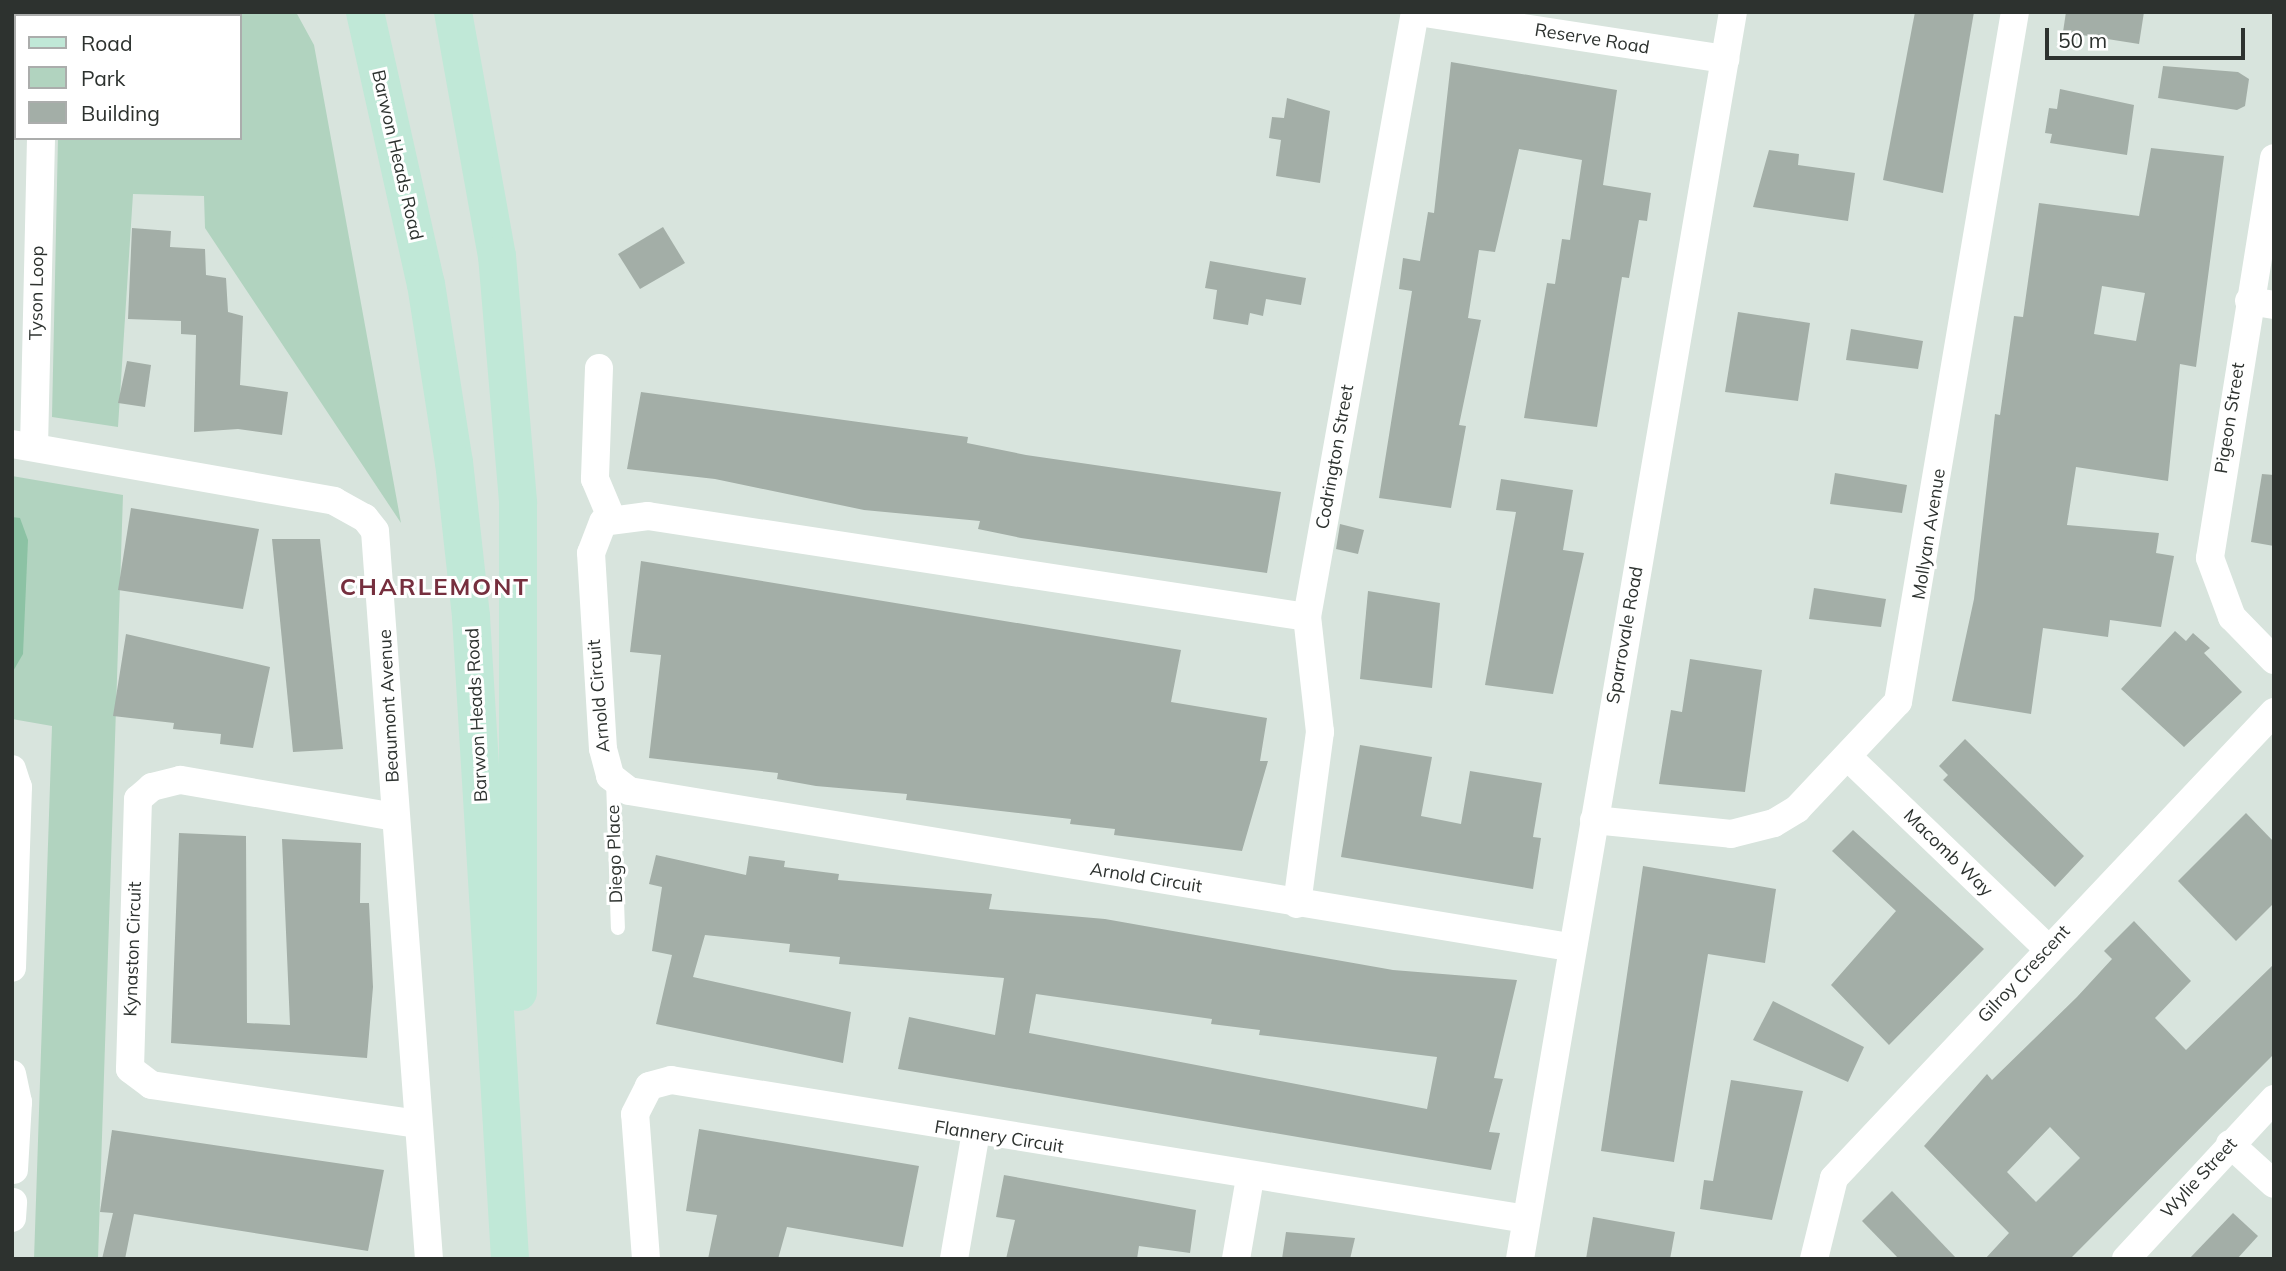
<!DOCTYPE html>
<style>
body{margin:0}
#map{position:relative;width:2286px;height:1271px;overflow:hidden;background:#d8e4dd;font-family:Mulish,sans-serif}
div>[style]{position:absolute}
[style*='--x']{left:calc(var(--x)*1px);top:calc(var(--y)*1px);width:calc(var(--w)*1px);rotate:calc(var(--a)*1deg)}
.green>*{inset:0;background:#b1d3bf}
.water>*{inset:0;background:#8cc2a4}
.building>*{inset:0;background:#a3aea7}
.lane>*{height:14px;margin:-7px;padding:0 7px;transform-origin:7px;border-radius:7px;background:#fff}
.street>*{height:28px;margin:-14px;padding:0 14px;transform-origin:14px;border-radius:14px;background:#fff}
.secondary>*{height:38px;margin:-19px;padding:0 19px;transform-origin:19px;border-radius:19px;background:#c0e8d7}
span{translate:-50% -50%;white-space:nowrap;text-align:center;line-height:1.15;-webkit-text-stroke:6px #fff;paint-order:stroke}
.street-label{font-size:18px;color:#2d322f}
.district-label{font-size:24px;color:#762f3e;font-weight:700;letter-spacing:2px}
.frame{position:absolute;inset:0;border:14px solid #2d322f;pointer-events:none}
.legend{position:absolute;left:14px;top:14px;width:228px;height:126px;box-sizing:border-box;background:#fff;border:2px solid #abadac;margin:0;padding:9px 12px;list-style:none;font-size:21px;color:#2d322f}
.legend li{display:flex;align-items:center;gap:14px;height:35px}
.legend b{width:35px;border:2px solid #abadac}
.scale{position:absolute;left:2045px;top:28px;width:200px;height:32px;box-sizing:border-box;border:4px solid #2d322f;border-top:0;padding-left:9px;font-size:21px;line-height:24px;white-space:nowrap;color:#2d322f;-webkit-text-stroke:5px #fff;paint-order:stroke}
</style>
<div id="map">
<div class="green">
<i style="clip-path:polygon(12px 12px,296px 12px,314px 45px,401px 523px,205px 228px,204px 196px,133px 194px,118px 427px,52px 417px,58px 138px,240px 138px,240px 16px,16px 16px,16px 62px)"></i>
<i style="clip-path:polygon(12px 476px,123px 495px,98px 1259px,34px 1259px,52px 726px,12px 719px)"></i>
</div>
<div class="water">
<i style="clip-path:polygon(12px 517px,20px 518px,28px 540px,23px 654px,12px 673px)"></i>
</div>
<div class="building">
<i style="clip-path:polygon(1915px 12px,1974px 12px,1943px 193px,1883px 180px)"></i>
<i style="clip-path:polygon(2066px 12px,2144px 12px,2139px 44px,2063px 32px)"></i>
<i style="clip-path:polygon(1451px 62px,1617px 90px,1603px 185px,1651px 193px,1647px 221px,1639px 220px,1629px 278px,1622px 277px,1597px 427px,1524px 418px,1547px 283px,1555px 284px,1562px 239px,1570px 240px,1582px 160px,1519px 149px,1495px 252px,1479px 250px,1468px 318px,1481px 320px,1459px 425px,1466px 426px,1451px 508px,1379px 498px,1412px 291px,1399px 289px,1403px 258px,1420px 261px,1428px 212px,1434px 213px)"></i>
<i style="clip-path:polygon(2163px 66px,2238px 72px,2249px 79px,2245px 106px,2237px 110px,2158px 98px)"></i>
<i style="clip-path:polygon(2060px 89px,2134px 105px,2127px 155px,2050px 143px,2052px 134px,2045px 133px,2049px 108px,2057px 109px)"></i>
<i style="clip-path:polygon(1287px 98px,1330px 111px,1320px 183px,1276px 176px,1281px 140px,1269px 138px,1272px 117px,1284px 118px)"></i>
<i style="clip-path:polygon(evenodd,2151px 148px,2224px 156px,2196px 367px,2180px 364px,2168px 481px,2076px 467px,2067px 525px,2159px 533px,2156px 553px,2174px 556px,2161px 627px,2110px 620px,2108px 637px,2043px 628px,2031px 714px,1952px 701px,1974px 599px,1995px 414px,2000px 415px,2014px 316px,2023px 317px,2039px 203px,2139px 216px,2151px 148px,2102px 286px,2145px 293px,2136px 341px,2094px 334px,2102px 286px)"></i>
<i style="clip-path:polygon(1769px 150px,1799px 154px,1798px 165px,1855px 173px,1848px 221px,1753px 207px)"></i>
<i style="clip-path:polygon(663px 227px,685px 263px,640px 289px,618px 254px)"></i>
<i style="clip-path:polygon(132px 228px,171px 231px,170px 247px,205px 249px,206px 275px,226px 278px,228px 312px,243px 316px,240px 385px,288px 392px,282px 435px,238px 429px,194px 432px,196px 335px,181px 334px,181px 321px,128px 319px)"></i>
<i style="clip-path:polygon(1210px 261px,1306px 278px,1301px 305px,1266px 299px,1263px 316px,1250px 313px,1248px 325px,1213px 319px,1217px 290px,1205px 288px)"></i>
<i style="clip-path:polygon(1738px 312px,1810px 323px,1798px 401px,1725px 392px)"></i>
<i style="clip-path:polygon(1851px 329px,1923px 341px,1918px 369px,1846px 360px)"></i>
<i style="clip-path:polygon(127px 361px,151px 365px,145px 407px,118px 403px)"></i>
<i style="clip-path:polygon(641px 392px,968px 437px,967px 443px,1026px 455px,1281px 492px,1267px 573px,1021px 538px,978px 529px,980px 521px,864px 510px,715px 479px,627px 469px)"></i>
<i style="clip-path:polygon(1835px 473px,1907px 485px,1902px 513px,1830px 504px)"></i>
<i style="clip-path:polygon(2262px 474px,2274px 475px,2274px 546px,2251px 542px)"></i>
<i style="clip-path:polygon(1501px 479px,1573px 490px,1563px 550px,1584px 553px,1553px 694px,1485px 685px,1516px 512px,1496px 510px)"></i>
<i style="clip-path:polygon(131px 508px,259px 529px,243px 609px,118px 590px)"></i>
<i style="clip-path:polygon(1340px 524px,1364px 530px,1358px 554px,1336px 549px)"></i>
<i style="clip-path:polygon(272px 539px,320px 539px,343px 749px,293px 752px)"></i>
<i style="clip-path:polygon(641px 561px,1181px 650px,1171px 702px,1267px 718px,1260px 761px,1268px 761px,1242px 851px,1114px 835px,1115px 829px,1070px 824px,1071px 819px,906px 800px,907px 794px,816px 786px,777px 779px,778px 773px,649px 758px,661px 655px,630px 652px)"></i>
<i style="clip-path:polygon(1814px 588px,1886px 599px,1881px 627px,1809px 619px)"></i>
<i style="clip-path:polygon(1368px 591px,1440px 603px,1432px 688px,1360px 679px)"></i>
<i style="clip-path:polygon(2175px 631px,2186px 641px,2193px 633px,2210px 648px,2204px 653px,2242px 692px,2184px 747px,2121px 689px)"></i>
<i style="clip-path:polygon(126px 634px,270px 667px,253px 748px,220px 744px,221px 734px,173px 729px,174px 723px,113px 716px)"></i>
<i style="clip-path:polygon(1690px 659px,1762px 670px,1745px 792px,1659px 784px,1671px 710px,1682px 712px)"></i>
<i style="clip-path:polygon(1965px 739px,2084px 856px,2055px 887px,1943px 780px,1948px 775px,1939px 766px)"></i>
<i style="clip-path:polygon(1360px 745px,1432px 757px,1421px 816px,1461px 824px,1470px 771px,1542px 783px,1533px 837px,1541px 838px,1533px 889px,1341px 857px)"></i>
<i style="clip-path:polygon(2246px 813px,2274px 842px,2274px 903px,2236px 941px,2178px 881px)"></i>
<i style="clip-path:polygon(1853px 830px,1984px 949px,1889px 1045px,1831px 985px,1896px 911px,1832px 851px)"></i>
<i style="clip-path:polygon(179px 833px,246px 836px,247px 1023px,290px 1025px,282px 839px,361px 843px,360px 903px,369px 903px,373px 987px,367px 1058px,171px 1043px)"></i>
<i style="clip-path:polygon(evenodd,656px 855px,746px 875px,749px 856px,785px 861px,784px 867px,839px 874px,838px 880px,992px 894px,989px 909px,1105px 919px,1393px 970px,1517px 980px,1494px 1078px,1503px 1079px,1489px 1132px,1500px 1133px,1491px 1170px,898px 1069px,909px 1017px,995px 1035px,1004px 978px,839px 964px,840px 957px,789px 952px,790px 944px,705px 935px,693px 977px,851px 1012px,843px 1063px,656px 1024px,672px 955px,652px 951px,662px 887px,649px 884px,656px 855px,1036px 994px,1212px 1019px,1211px 1024px,1260px 1030px,1259px 1035px,1437px 1057px,1427px 1109px,1029px 1033px,1036px 994px)"></i>
<i style="clip-path:polygon(1643px 866px,1776px 889px,1765px 963px,1708px 954px,1674px 1162px,1601px 1151px)"></i>
<i style="clip-path:polygon(evenodd,2134px 921px,2191px 981px,2155px 1018px,2186px 1050px,2274px 964px,2274px 1054px,2070px 1259px,1985px 1259px,2009px 1233px,1924px 1146px,1987px 1074px,1992px 1080px,2077px 997px,2112px 959px,2104px 951px,2134px 921px,2050px 1127px,2080px 1158px,2036px 1202px,2007px 1172px,2050px 1127px)"></i>
<i style="clip-path:polygon(1773px 1001px,1864px 1047px,1848px 1082px,1753px 1040px)"></i>
<i style="clip-path:polygon(1731px 1080px,1803px 1091px,1772px 1220px,1700px 1209px,1704px 1180px,1713px 1181px)"></i>
<i style="clip-path:polygon(699px 1129px,919px 1166px,903px 1247px,787px 1227px,778px 1259px,708px 1259px,717px 1215px,686px 1211px)"></i>
<i style="clip-path:polygon(112px 1130px,384px 1170px,368px 1251px,134px 1214px,125px 1259px,102px 1259px,113px 1213px,100px 1212px)"></i>
<i style="clip-path:polygon(1004px 1175px,1196px 1210px,1190px 1253px,1139px 1246px,1137px 1259px,1006px 1259px,1015px 1220px,996px 1217px)"></i>
<i style="clip-path:polygon(1892px 1191px,1957px 1259px,1899px 1259px,1862px 1221px)"></i>
<i style="clip-path:polygon(2233px 1213px,2258px 1236px,2237px 1259px,2189px 1259px)"></i>
<i style="clip-path:polygon(1593px 1217px,1675px 1232px,1670px 1259px,1586px 1259px)"></i>
<i style="clip-path:polygon(1286px 1232px,1355px 1238px,1350px 1259px,1282px 1259px)"></i>
</div>
<div class="lane">
<i style="--x:613;--y:780;--w:148;--a:88.1"></i>
</div>
<div class="street">
<i style="--x:1418;--y:12;--w:311;--a:8.7"></i>
<i style="--x:12;--y:76;--w:4;--a:27"></i>
<i style="--x:2274;--y:158;--w:405;--a:99.1"></i>
<i style="--x:2210;--y:558;--w:63;--a:69.6"></i>
<i style="--x:2232;--y:617;--w:60;--a:45.7"></i>
<i style="--x:2249;--y:301;--w:25;--a:9"></i>
<i style="--x:599;--y:368;--w:111;--a:92.1"></i>
<i style="--x:595;--y:479;--w:41;--a:67.2"></i>
<i style="--x:12;--y:444;--w:327;--a:10"></i>
<i style="--x:334;--y:501;--w:35;--a:29"></i>
<i style="--x:365;--y:518;--w:16;--a:52"></i>
<i style="--x:375;--y:531;--w:730;--a:85.76"></i>
<i style="--x:34;--y:447;--w:309;--a:-88.7"></i>
<i style="--x:1307;--y:617;--w:667;--a:-171.29"></i>
<i style="--x:648;--y:516;--w:45;--a:172.4"></i>
<i style="--x:603;--y:522;--w:33;--a:111"></i>
<i style="--x:591;--y:553;--w:196;--a:86.5"></i>
<i style="--x:603;--y:749;--w:28;--a:75"></i>
<i style="--x:610;--y:776;--w:24;--a:38"></i>
<i style="--x:629;--y:791;--w:953;--a:9.42"></i>
<i style="--x:1849;--y:758;--w:274;--a:43.8"></i>
<i style="--x:12;--y:769;--w:19;--a:72"></i>
<i style="--x:18;--y:787;--w:181;--a:91.9"></i>
<i style="--x:395;--y:817;--w:218;--a:-170.2"></i>
<i style="--x:180;--y:780;--w:29;--a:166"></i>
<i style="--x:152;--y:787;--w:18;--a:139"></i>
<i style="--x:138;--y:799;--w:270;--a:91.7"></i>
<i style="--x:130;--y:1069;--w:26;--a:37"></i>
<i style="--x:151;--y:1085;--w:269;--a:8.3"></i>
<i style="--x:1594;--y:820;--w:138;--a:5.8"></i>
<i style="--x:1731;--y:834;--w:44;--a:-14.3"></i>
<i style="--x:1774;--y:823;--w:27;--a:-31"></i>
<i style="--x:1797;--y:809;--w:147;--a:-46.7"></i>
<i style="--x:1898;--y:702;--w:700;--a:-80.38"></i>
<i style="--x:1297;--y:904;--w:174;--a:-82.4"></i>
<i style="--x:1320;--y:732;--w:116;--a:-96.4"></i>
<i style="--x:1307;--y:617;--w:615;--a:-79.88"></i>
<i style="--x:12;--y:1074;--w:29;--a:78"></i>
<i style="--x:18;--y:1102;--w:68;--a:93.4"></i>
<i style="--x:2230;--y:1144;--w:59;--a:42.3"></i>
<i style="--x:12;--y:1218;--w:16;--a:-86"></i>
<i style="--x:646;--y:1259;--w:145;--a:-94.3"></i>
<i style="--x:635;--y:1114;--w:31;--a:-63"></i>
<i style="--x:649;--y:1086;--w:23;--a:-15"></i>
<i style="--x:671;--y:1080;--w:866;--a:9.23"></i>
<i style="--x:954;--y:1259;--w:129;--a:-80.2"></i>
<i style="--x:1236;--y:1259;--w:82;--a:-80.2"></i>
<i style="--x:1520;--y:1259;--w:1265;--a:-80.31"></i>
<i style="--x:1814;--y:1259;--w:83;--a:-76.1"></i>
<i style="--x:1834;--y:1178;--w:641;--a:-46.64"></i>
<i style="--x:2126;--y:1259;--w:218;--a:-47.2"></i>
</div>
<div class="secondary">
<i style="--x:365;--y:12;--w:279;--a:77.4"></i>
<i style="--x:426;--y:284;--w:180;--a:81.1"></i>
<i style="--x:454;--y:462;--w:156;--a:83.7"></i>
<i style="--x:471;--y:617;--w:643;--a:86.52"></i>
<i style="--x:453;--y:12;--w:248;--a:79.8"></i>
<i style="--x:497;--y:256;--w:248;--a:85.1"></i>
<i style="--x:518;--y:503;--w:489;--a:90"></i>
</div>
<div class="street-label">
<span style="left:1592px;top:39px;rotate:9deg">Reserve Road</span>
<span style="left:397px;top:155px;rotate:77deg">Barwon Heads Road</span>
<span style="left:37px;top:293px;rotate:-89deg">Tyson Loop</span>
<span style="left:2230px;top:418px;rotate:-81deg">Pigeon Street</span>
<span style="left:1335px;top:457px;rotate:-80deg">Codrington Street</span>
<span style="left:1929px;top:534px;rotate:-81deg">Mollyan Avenue</span>
<span style="left:1625px;top:635px;rotate:-80deg">Sparrovale Road</span>
<span style="left:599px;top:696px;rotate:-95deg">Arnold Circuit</span>
<span style="left:389px;top:706px;rotate:-93deg">Beaumont Avenue</span>
<span style="left:477px;top:715px;rotate:-93deg">Barwon Heads Road</span>
<span style="left:1948px;top:853px;rotate:44deg">Macomb Way</span>
<span style="left:615px;top:854px;rotate:-92deg">Diego Place</span>
<span style="left:1146px;top:878px;rotate:9deg">Arnold Circuit</span>
<span style="left:133px;top:949px;rotate:-88deg">Kynaston Circuit</span>
<span style="left:2024px;top:974px;rotate:-47deg">Gilroy Crescent</span>
<span style="left:999px;top:1137px;rotate:9deg">Flannery Circuit</span>
<span style="left:2199px;top:1178px;rotate:-47deg">Wylie Street</span>
</div>
<div class="district-label">
<span style="left:435px;top:587px">CHARLEMONT</span>
</div>
<div class="frame"></div>
<ul class="legend">
<li><b style="height:9px;background:#c0e8d7"></b>Road</li>
<li><b style="height:19px;background:#b1d3bf"></b>Park</li>
<li><b style="height:19px;background:#a3aea7"></b>Building</li>
</ul>
<div class="scale">50 m</div>
</div>
